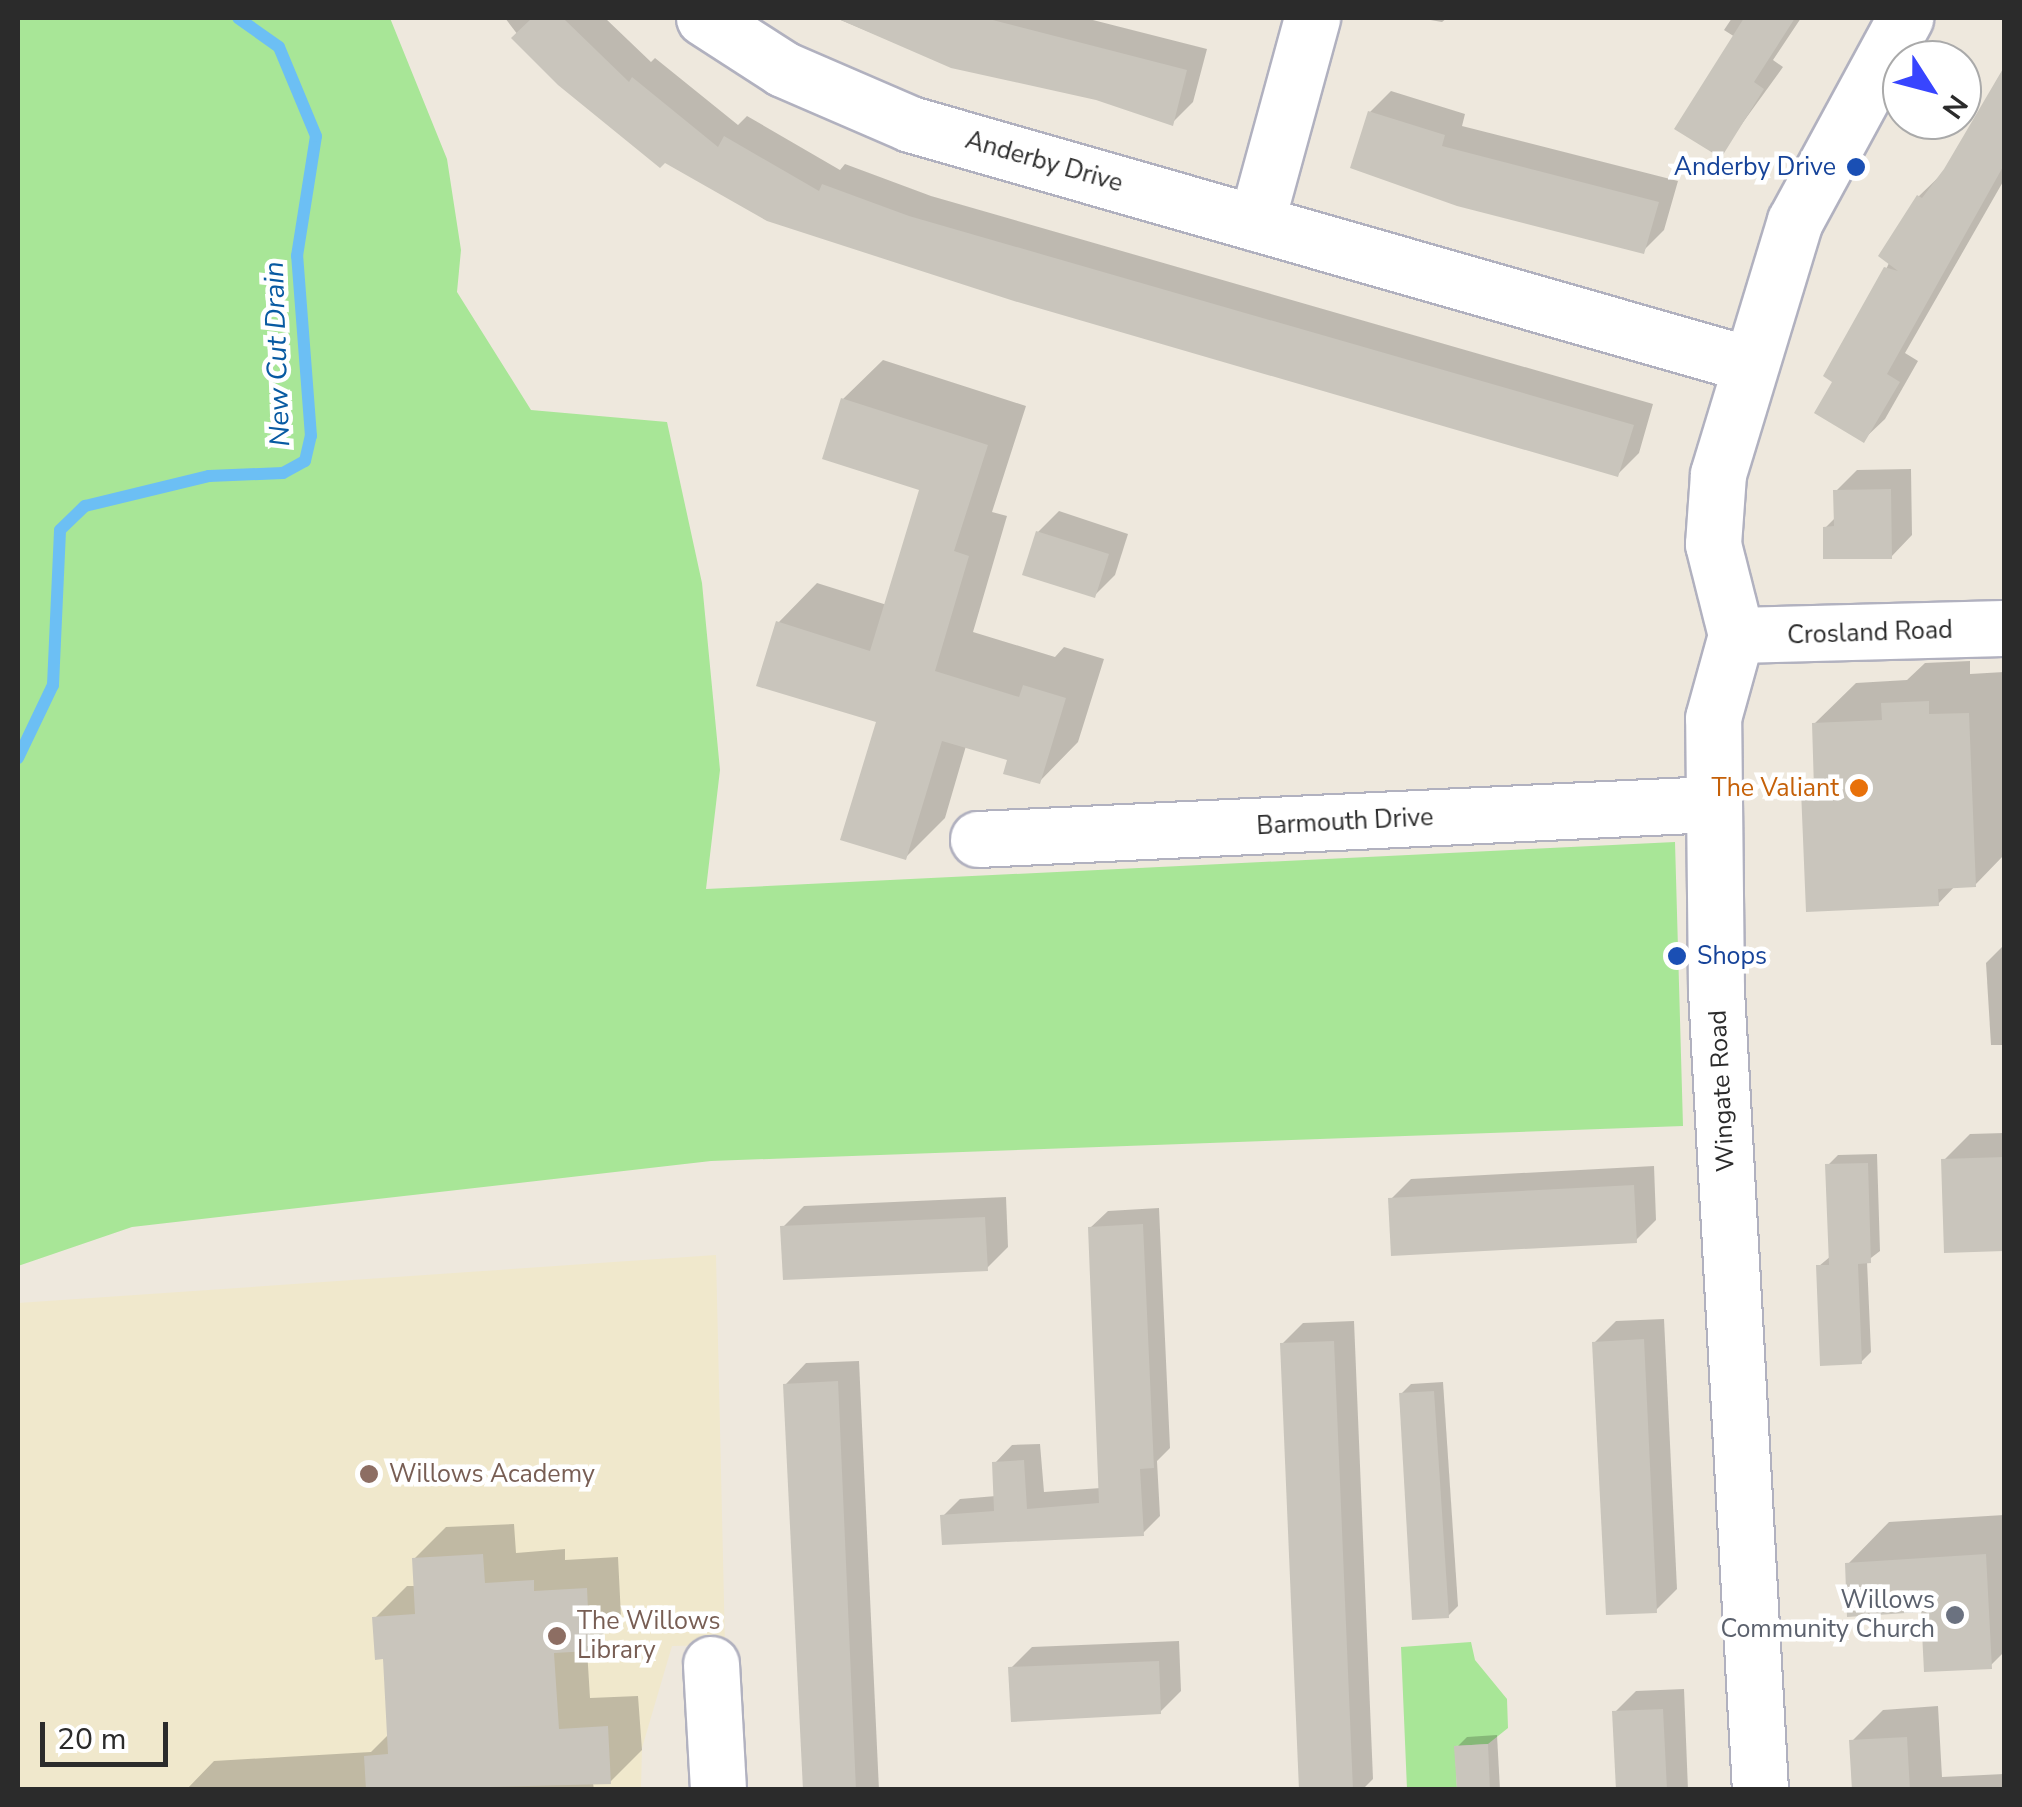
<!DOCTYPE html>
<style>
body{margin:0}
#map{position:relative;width:2022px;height:1807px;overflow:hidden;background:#eee8dd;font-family:"Nunito Sans",sans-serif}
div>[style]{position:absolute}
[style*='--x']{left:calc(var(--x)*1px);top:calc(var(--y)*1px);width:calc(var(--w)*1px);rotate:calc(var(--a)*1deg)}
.education>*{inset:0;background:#f0e8cc}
.green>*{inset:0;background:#a8e697}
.shadow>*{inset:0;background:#0003}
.stream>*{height:12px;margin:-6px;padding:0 6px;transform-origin:6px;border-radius:6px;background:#6cbff4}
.building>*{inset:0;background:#c9c5bc}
.roads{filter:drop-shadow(2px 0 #b1b1bf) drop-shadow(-2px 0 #b1b1bf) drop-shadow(0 2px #b1b1bf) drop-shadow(0 -2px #b1b1bf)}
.minor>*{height:55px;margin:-27.5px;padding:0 27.5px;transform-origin:27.5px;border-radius:27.5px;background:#fff}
.dots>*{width:28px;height:28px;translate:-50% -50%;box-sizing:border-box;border:5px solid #fff;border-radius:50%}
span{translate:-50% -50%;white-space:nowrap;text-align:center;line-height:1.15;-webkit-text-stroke:9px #fff;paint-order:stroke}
.street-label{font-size:25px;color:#2b2b2b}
.transit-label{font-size:25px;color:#164399}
.right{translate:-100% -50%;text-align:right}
.left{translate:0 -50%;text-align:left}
.food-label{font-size:25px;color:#c56008}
.education-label{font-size:25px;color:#785e54}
.worship-label{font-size:25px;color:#5b616d}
.water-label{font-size:28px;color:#085aa2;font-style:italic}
.frame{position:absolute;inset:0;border:20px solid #2b2b2b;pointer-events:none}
.north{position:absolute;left:1882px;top:40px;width:100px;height:100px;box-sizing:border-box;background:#fff;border:2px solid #aaa;border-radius:50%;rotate:126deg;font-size:28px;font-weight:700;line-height:40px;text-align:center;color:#2b2b2b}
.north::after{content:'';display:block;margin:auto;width:35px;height:45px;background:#3845ff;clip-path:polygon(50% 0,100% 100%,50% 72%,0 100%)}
.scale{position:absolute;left:40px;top:1722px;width:128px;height:45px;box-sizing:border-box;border:5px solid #2b2b2b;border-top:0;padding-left:12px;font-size:30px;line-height:35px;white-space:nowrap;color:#2b2b2b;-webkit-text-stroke:8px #fff;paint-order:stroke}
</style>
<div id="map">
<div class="education">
<i style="clip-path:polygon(716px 1255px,725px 1645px,672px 1646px,642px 1748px,641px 1789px,18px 1790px,18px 1303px)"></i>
</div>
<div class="green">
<i style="clip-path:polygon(18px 18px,390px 18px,447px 159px,461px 250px,457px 292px,531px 410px,667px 422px,702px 583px,720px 770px,706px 889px,1675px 842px,1683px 1126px,711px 1161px,132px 1227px,18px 1266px)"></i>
<i style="clip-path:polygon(1471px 1642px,1475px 1660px,1507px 1699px,1508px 1728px,1488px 1744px,1455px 1746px,1457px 1789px,1407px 1789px,1401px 1647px)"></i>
</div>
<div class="shadow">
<i style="clip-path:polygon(505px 18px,605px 18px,651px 62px,655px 58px,738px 125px,747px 116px,840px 170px,845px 164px,931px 196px,1653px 404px,1639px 453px,1618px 474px,768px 219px,518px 35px)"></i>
<i style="clip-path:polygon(836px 18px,1085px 18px,1207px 49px,1193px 102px,1172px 123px,1096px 98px,951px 66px)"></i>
<i style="clip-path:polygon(1419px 18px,1447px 18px,1442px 22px)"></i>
<i style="clip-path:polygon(1732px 18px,1801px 18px,1773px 60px,1783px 67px,1720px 154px,1735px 37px,1724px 30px)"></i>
<i style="clip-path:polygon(2004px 68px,2004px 180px,1905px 353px,1918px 361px,1885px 419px,1864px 439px,1836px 381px,1919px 196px,1946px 170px)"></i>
<i style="clip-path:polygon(1391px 91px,1465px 114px,1462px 126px,1678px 181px,1664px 230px,1643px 251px,1370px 112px)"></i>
<i style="clip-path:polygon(883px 360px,1026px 406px,992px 512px,1007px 516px,973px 632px,1055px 657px,1064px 647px,1104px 659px,1078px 742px,1039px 782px,1010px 759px,966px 746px,945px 818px,906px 857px,879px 720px,778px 623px,817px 583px,887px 605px,923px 489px,843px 399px)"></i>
<i style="clip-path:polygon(1911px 469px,1912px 535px,1891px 557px,1825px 528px,1836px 517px,1836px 491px,1857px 470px)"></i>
<i style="clip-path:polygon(2004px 491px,2004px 527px,2002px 494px)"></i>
<i style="clip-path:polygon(1059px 511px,1128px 534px,1115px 575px,1094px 596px,1038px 532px)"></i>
<i style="clip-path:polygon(1970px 661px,1970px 674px,2004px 672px,2004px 855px,1975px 885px,1956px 885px,1938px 904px,1804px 791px,1816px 778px,1814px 724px,1856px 683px,1907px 680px,1925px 663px)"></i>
<i style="clip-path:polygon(2004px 945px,2004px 1045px,1991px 1045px,1986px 963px)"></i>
<i style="clip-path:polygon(2004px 1133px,2004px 1248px,1947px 1251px,1944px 1160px,1970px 1134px)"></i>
<i style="clip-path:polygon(1877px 1154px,1880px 1251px,1867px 1261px,1871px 1352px,1861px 1362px,1819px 1266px,1831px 1256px,1828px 1165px,1838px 1155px)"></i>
<i style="clip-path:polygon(1654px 1166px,1656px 1220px,1636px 1240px,1391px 1199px,1411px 1179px)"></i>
<i style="clip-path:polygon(1006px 1197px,1008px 1247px,987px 1268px,783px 1227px,804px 1206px)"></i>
<i style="clip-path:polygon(1159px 1208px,1170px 1448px,1157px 1461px,1160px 1516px,1143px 1533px,943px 1516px,960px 1499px,996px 1496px,995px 1463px,1012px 1445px,1040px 1444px,1044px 1492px,1101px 1488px,1090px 1228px,1108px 1211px)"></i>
<i style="clip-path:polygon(1664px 1319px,1677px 1589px,1656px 1610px,1594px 1343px,1616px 1321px)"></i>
<i style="clip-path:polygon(1354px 1321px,1373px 1779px,1362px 1790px,1301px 1790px,1282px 1344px,1303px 1323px)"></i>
<i style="clip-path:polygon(859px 1361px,879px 1790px,806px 1790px,785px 1385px,806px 1363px)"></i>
<i style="clip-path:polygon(1443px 1382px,1458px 1606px,1448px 1616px,1401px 1394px,1411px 1384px)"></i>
<i style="clip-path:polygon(2004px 1515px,2004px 1652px,1990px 1666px,1923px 1610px,1848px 1564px,1889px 1522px)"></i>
<i style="clip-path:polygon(514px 1524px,516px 1553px,565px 1549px,565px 1560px,618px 1557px,621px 1617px,587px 1649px,590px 1698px,638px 1696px,642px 1750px,610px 1782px,593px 1783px,594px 1790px,186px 1790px,214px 1761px,371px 1752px,390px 1733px,385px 1657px,375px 1618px,407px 1586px,416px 1586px,414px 1559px,446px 1527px)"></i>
<i style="clip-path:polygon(1179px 1641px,1181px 1691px,1160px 1712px,1011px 1668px,1032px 1647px)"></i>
<i style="clip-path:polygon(1684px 1689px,1688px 1790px,1619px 1790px,1615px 1712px,1636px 1691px)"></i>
<i style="clip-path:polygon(1938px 1706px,1942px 1777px,2004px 1774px,2004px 1790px,1855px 1790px,1852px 1741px,1883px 1710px)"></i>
<i style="clip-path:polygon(1497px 1735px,1500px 1790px,1459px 1790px,1457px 1747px,1467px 1737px)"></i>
</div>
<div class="stream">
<i style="--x:18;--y:758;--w:81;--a:-64.4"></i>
<i style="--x:53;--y:685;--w:155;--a:-87.4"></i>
<i style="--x:60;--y:530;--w:35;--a:-44"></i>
<i style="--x:85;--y:506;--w:128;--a:-13.6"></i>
<i style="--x:209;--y:476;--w:74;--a:-2.3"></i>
<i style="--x:283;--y:473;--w:25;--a:-29"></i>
<i style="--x:305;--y:461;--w:26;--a:-77"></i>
<i style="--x:311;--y:436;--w:181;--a:-94.4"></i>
<i style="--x:297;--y:256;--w:121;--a:-81"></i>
<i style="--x:316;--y:136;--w:96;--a:-112.6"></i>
<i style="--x:279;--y:47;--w:50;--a:-144.7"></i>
</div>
<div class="building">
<i style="clip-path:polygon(532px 18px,563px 18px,629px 82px,632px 77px,718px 147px,724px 136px,819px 191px,822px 184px,909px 216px,1634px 425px,1618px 477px,1014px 301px,767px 221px,665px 163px,660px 168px,558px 85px,511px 38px)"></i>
<i style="clip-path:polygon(836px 18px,985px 18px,1187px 70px,1173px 126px,1096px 100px,951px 68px)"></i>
<i style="clip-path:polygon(1744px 18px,1795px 18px,1754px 82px,1764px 89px,1721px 158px,1674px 129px)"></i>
<i style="clip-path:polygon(2004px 67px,2004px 165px,1887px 374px,1900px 382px,1864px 443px,1814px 413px,1832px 382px,1823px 376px,1884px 267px,1898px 271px,1878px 256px,1917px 195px,1922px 198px,1944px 169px)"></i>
<i style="clip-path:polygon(1368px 111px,1445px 135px,1442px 146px,1659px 202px,1644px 254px,1457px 206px,1350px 168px)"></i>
<i style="clip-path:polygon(841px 398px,988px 445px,954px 551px,969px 556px,935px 671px,1019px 697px,1023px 685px,1066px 698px,1040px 784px,1003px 774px,1007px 760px,942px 741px,906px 860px,840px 840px,876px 722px,756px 686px,776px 621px,870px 651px,919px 490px,822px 459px)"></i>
<i style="clip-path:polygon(1891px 489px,1892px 559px,1823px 559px,1823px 527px,1834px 526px,1833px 490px)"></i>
<i style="clip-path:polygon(1036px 531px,1109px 554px,1095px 598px,1022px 575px)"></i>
<i style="clip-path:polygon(1929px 701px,1929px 714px,1969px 713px,1976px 887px,1938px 889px,1939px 906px,1806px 912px,1801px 790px,1814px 789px,1812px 723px,1882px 720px,1881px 703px)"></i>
<i style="clip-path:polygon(2004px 1157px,2004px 1251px,1944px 1253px,1941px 1159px)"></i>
<i style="clip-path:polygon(1868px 1163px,1871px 1263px,1858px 1264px,1862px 1364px,1820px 1366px,1816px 1265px,1829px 1265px,1825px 1164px)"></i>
<i style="clip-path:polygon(1634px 1185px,1637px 1243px,1391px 1256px,1388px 1198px)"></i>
<i style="clip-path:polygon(985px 1217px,988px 1271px,783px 1280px,780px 1226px)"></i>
<i style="clip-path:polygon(1143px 1224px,1154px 1468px,1140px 1469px,1144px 1536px,942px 1545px,940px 1515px,994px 1511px,992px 1462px,1024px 1460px,1027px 1509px,1099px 1503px,1088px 1227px)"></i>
<i style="clip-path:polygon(1644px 1339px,1657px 1613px,1606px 1615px,1592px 1342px)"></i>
<i style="clip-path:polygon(1334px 1341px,1353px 1790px,1299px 1790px,1280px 1343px)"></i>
<i style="clip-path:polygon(838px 1381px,856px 1790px,803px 1790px,783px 1384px)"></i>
<i style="clip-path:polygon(1434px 1391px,1449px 1618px,1412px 1620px,1399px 1393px)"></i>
<i style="clip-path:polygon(483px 1554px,485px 1583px,534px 1580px,534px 1591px,587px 1588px,590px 1651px,554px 1653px,559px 1729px,608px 1726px,611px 1784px,366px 1790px,364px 1756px,388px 1754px,383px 1659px,375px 1660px,372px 1617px,415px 1614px,412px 1558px)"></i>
<i style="clip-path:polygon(1986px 1554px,1992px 1669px,1924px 1672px,1921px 1612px,1847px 1617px,1845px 1563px)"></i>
<i style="clip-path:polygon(1159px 1661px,1161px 1714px,1011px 1722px,1008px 1667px)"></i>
<i style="clip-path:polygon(1663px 1709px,1667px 1790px,1616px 1790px,1612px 1711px)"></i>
<i style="clip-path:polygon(1907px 1737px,1910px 1790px,1852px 1790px,1849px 1740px)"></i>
<i style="clip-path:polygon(1488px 1744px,1490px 1790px,1457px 1790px,1454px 1746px)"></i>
</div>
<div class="roads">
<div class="minor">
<i style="--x:704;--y:18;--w:94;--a:32.8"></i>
<i style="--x:783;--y:69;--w:138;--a:23.4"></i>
<i style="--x:910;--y:124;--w:872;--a:15.98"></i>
<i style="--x:1256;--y:223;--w:213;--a:-74.7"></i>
<i style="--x:1736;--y:635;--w:268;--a:-1.5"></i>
<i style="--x:978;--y:839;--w:735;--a:-2.73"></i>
<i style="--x:711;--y:1664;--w:126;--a:86.8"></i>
<i style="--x:1760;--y:1790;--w:801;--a:-93.15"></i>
<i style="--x:1716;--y:990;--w:272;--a:-90.6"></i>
<i style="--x:1713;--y:718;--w:86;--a:-74.5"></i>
<i style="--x:1736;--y:635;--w:94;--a:-104.2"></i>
<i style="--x:1713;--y:544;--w:70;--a:-85.9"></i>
<i style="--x:1718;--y:474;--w:264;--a:-73.1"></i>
<i style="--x:1795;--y:221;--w:231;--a:-61.5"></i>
</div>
</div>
<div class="dots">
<i style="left:1856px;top:167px;background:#1a4fb4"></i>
<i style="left:1859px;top:788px;background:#e8710a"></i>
<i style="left:1677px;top:956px;background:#1a4fb4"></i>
<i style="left:369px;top:1474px;background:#8d6e63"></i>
<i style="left:1955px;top:1615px;background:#6b7280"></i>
<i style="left:557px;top:1636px;background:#8d6e63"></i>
</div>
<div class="street-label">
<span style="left:1044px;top:162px;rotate:16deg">Anderby Drive</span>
<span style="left:1870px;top:633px;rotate:-2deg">Crosland Road</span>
<span style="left:1345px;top:822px;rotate:-3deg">Barmouth Drive</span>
<span style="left:1722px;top:1091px;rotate:-93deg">Wingate Road</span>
</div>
<div class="transit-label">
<span class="right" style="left:1836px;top:167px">Anderby Drive</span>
<span class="left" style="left:1697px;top:956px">Shops</span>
</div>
<div class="food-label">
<span class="right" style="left:1839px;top:788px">The Valiant</span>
</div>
<div class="education-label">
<span class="left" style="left:389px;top:1474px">Willows Academy</span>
<span class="left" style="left:577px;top:1636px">The Willows<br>Library</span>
</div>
<div class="worship-label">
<span class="right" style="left:1935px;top:1615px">Willows<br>Community Church</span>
</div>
<div class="water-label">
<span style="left:277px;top:354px;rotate:-92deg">New Cut Drain</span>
</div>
<div class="frame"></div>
<div class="north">N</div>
<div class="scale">20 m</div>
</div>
